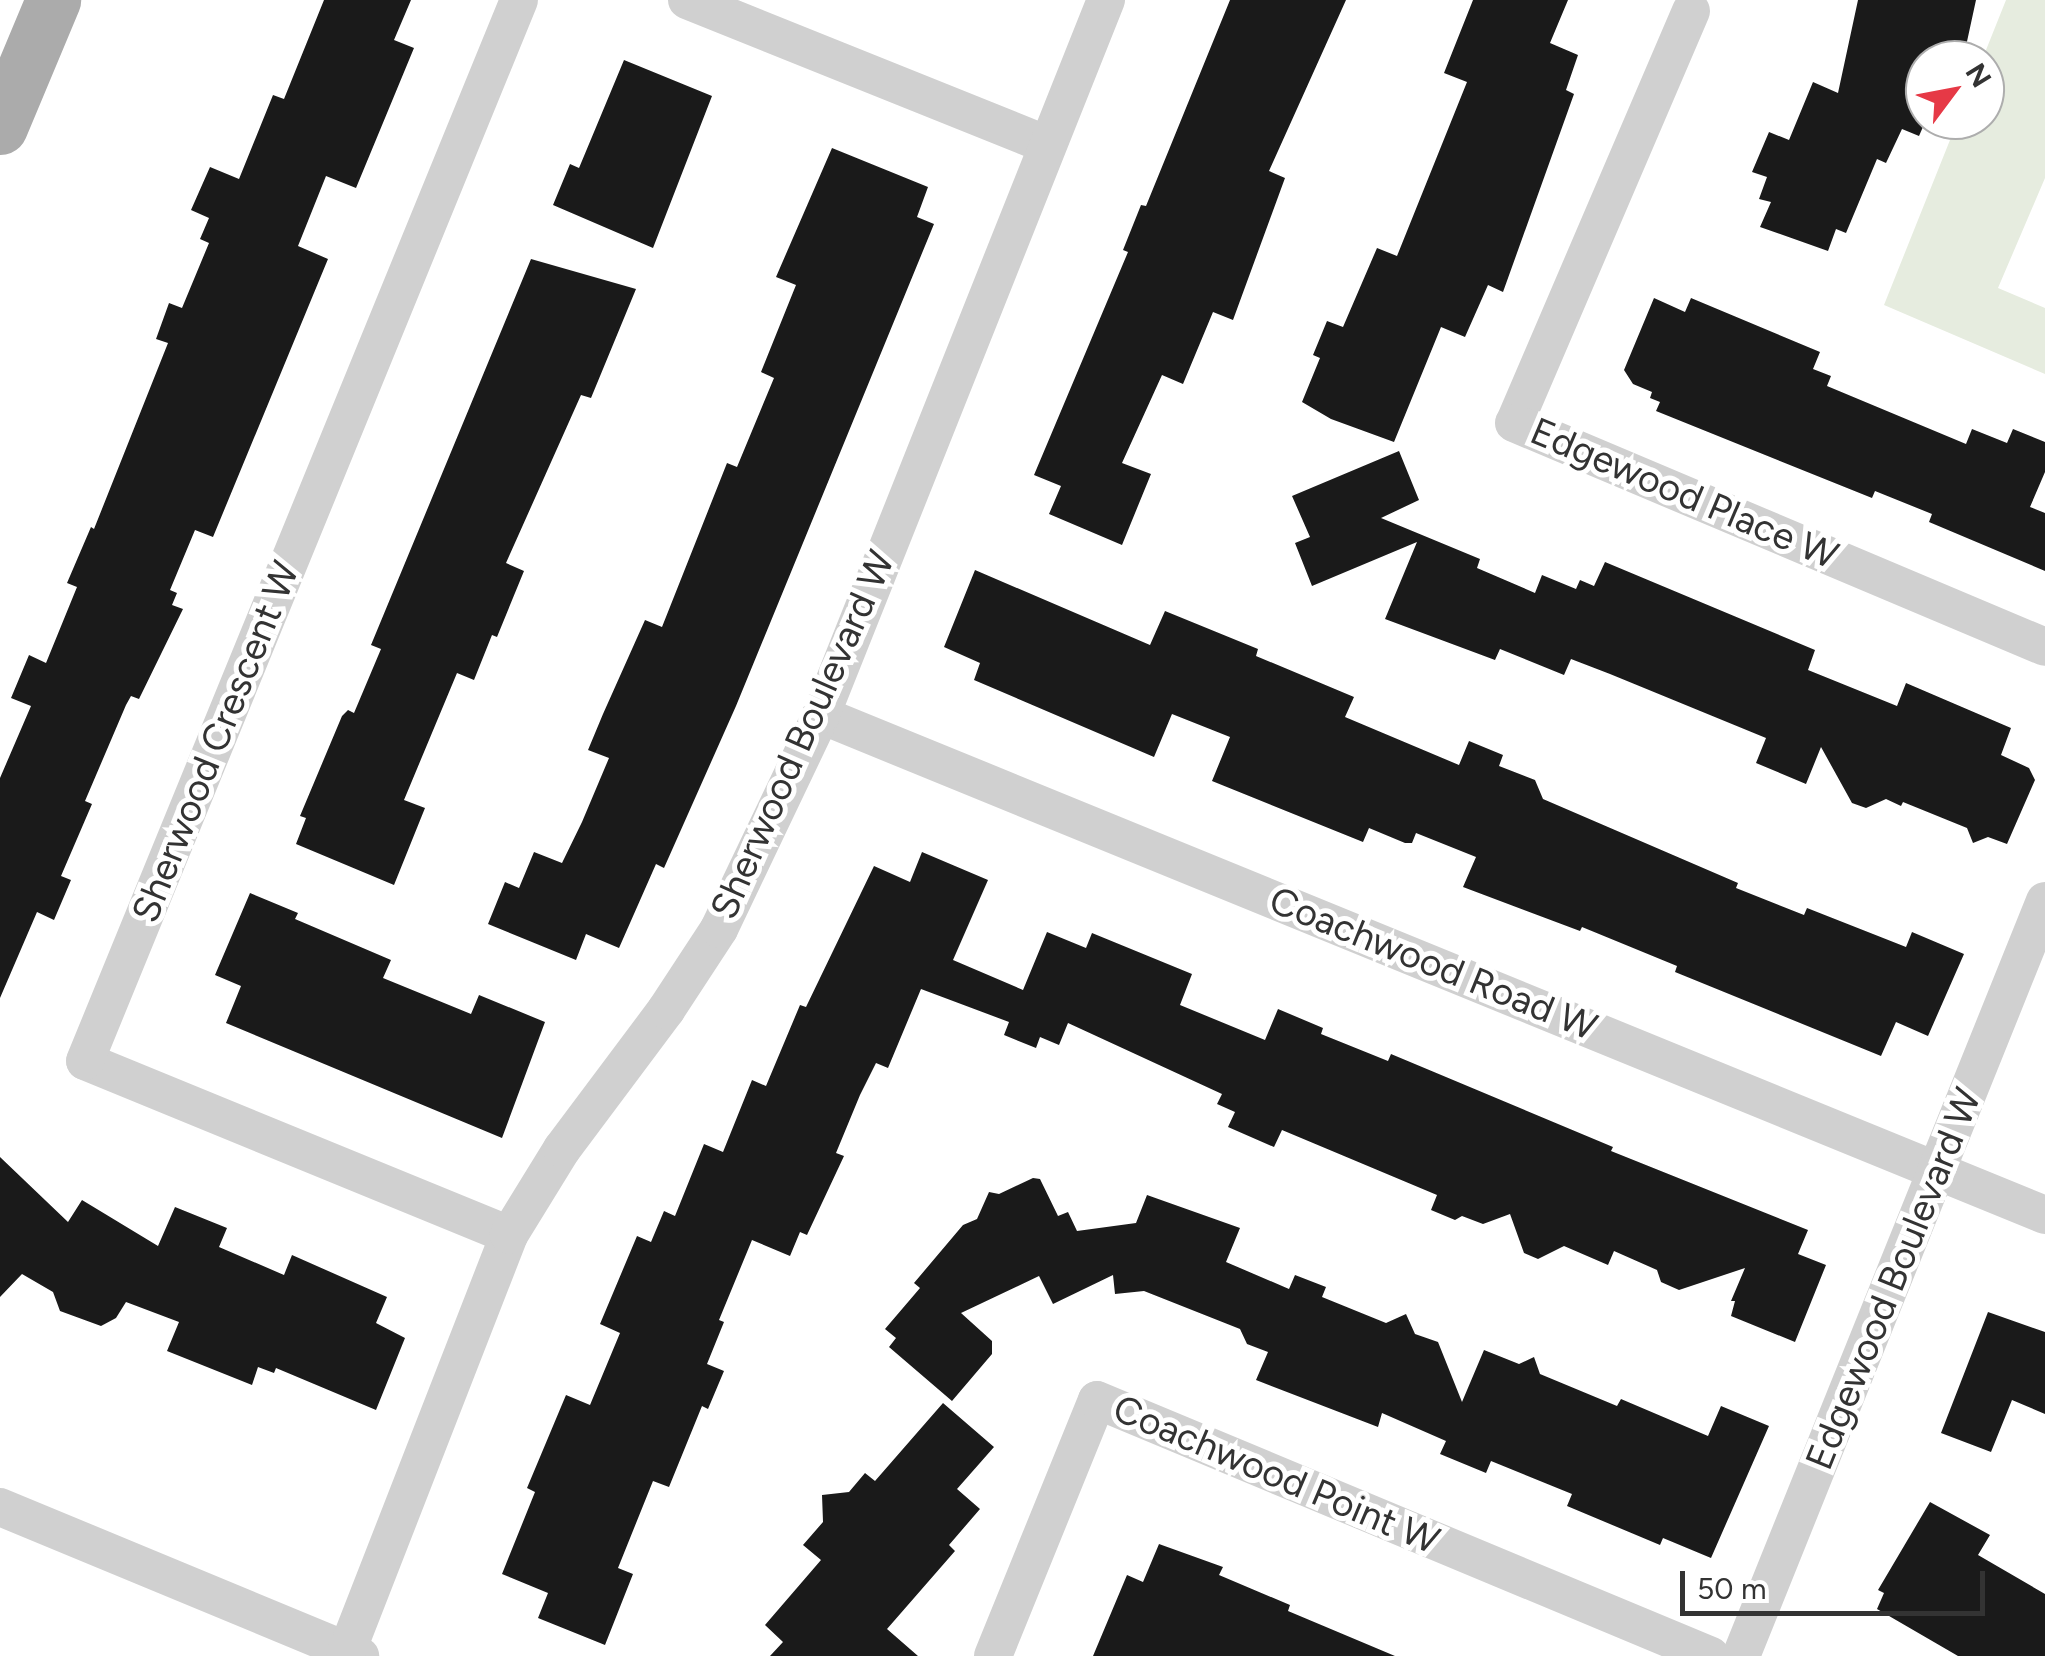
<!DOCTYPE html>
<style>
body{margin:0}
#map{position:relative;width:2045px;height:1656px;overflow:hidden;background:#fff;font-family:Figtree,sans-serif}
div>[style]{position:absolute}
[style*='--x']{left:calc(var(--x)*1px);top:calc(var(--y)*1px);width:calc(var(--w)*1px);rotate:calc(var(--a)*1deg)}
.green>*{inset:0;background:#e6ecdf}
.building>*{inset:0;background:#1a1a1a}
.street>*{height:38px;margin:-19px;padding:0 19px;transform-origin:19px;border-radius:19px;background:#d0d0d0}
.primary>*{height:55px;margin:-27.5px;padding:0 27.5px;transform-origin:27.5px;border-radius:27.5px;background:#ababab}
span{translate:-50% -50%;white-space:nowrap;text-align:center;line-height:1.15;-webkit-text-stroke:10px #fff;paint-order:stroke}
.street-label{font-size:38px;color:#333}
.north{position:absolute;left:1905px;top:40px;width:100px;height:100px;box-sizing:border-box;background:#fff;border:2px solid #adadad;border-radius:50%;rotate:58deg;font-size:28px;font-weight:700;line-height:40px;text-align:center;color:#333}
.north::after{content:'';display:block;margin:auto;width:35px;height:45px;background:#e63946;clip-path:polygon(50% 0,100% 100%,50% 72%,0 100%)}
.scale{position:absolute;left:1680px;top:1571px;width:305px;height:45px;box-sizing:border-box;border:5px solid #333;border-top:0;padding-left:12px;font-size:30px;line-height:35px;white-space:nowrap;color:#333;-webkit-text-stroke:8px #fff;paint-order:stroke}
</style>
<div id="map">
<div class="green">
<i style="clip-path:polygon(2006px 0,2045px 0,2045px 178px,1998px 288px,2045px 308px,2045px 374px,1884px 305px,1958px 120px,1985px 120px,1982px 60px)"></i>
</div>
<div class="building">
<i style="clip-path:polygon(324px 0,411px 0,394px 40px,414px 48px,356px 188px,326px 176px,298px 246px,328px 259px,213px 537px,195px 530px,170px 590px,177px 593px,172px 605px,183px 609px,139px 699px,131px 696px,126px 705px,85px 801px,92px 804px,61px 876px,71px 880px,54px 920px,37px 912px,0 998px,0 778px,31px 706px,11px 698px,29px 655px,46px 663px,77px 587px,67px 583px,91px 527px,94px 529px,168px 343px,156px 339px,169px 303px,182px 308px,209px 243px,200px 239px,209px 218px,191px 210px,210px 167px,239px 179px,273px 95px,284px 99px)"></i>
<i style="clip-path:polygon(1230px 0,1346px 0,1269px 171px,1285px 178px,1233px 320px,1213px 312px,1183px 384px,1162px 375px,1122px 463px,1151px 474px,1122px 545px,1049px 514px,1061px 486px,1034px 475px,1128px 252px,1123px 250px,1141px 205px,1146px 206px)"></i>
<i style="clip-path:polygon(1473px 0,1568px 0,1550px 43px,1578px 55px,1566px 90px,1574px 94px,1503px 292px,1488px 285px,1465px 337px,1441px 327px,1394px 442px,1331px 419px,1302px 402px,1320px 358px,1313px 355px,1327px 321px,1343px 327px,1377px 248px,1397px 256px,1467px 82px,1444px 73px)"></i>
<i style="clip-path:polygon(1858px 0,1976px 0,1963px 60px,1925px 60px,1926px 120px,1919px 136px,1902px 129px,1886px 163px,1877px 159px,1846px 233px,1836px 229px,1828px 251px,1760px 227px,1771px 202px,1759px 199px,1767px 177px,1752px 172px,1769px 132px,1789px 140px,1813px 82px,1838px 93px)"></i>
<i style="clip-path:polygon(624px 60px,712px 96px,653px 248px,553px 205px,570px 164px,579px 168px)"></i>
<i style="clip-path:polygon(832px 148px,928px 187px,917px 217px,934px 224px,736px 706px,664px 868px,656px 864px,619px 948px,586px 934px,576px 960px,488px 924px,505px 882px,519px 888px,534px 852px,562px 863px,582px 822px,609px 758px,588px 750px,603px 714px,645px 620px,662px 627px,727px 463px,737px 467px,774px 378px,761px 372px,796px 285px,776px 277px)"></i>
<i style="clip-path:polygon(531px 259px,636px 289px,591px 398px,581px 395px,506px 563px,524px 571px,497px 637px,492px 635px,474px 680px,457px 673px,404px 800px,425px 808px,394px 885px,296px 844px,306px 818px,300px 816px,342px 716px,348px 710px,354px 713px,381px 649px,371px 645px)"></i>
<i style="clip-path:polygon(1654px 298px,1685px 312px,1691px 298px,1820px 352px,1813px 369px,1831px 376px,1827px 386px,1966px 444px,1972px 429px,2007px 443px,2013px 429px,2045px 442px,2045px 472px,2030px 507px,2045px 513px,2045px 571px,1929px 522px,1932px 514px,1875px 491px,1872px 498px,1656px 411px,1660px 402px,1650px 398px,1652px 392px,1633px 384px,1624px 370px)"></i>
<i style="clip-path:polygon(1399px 451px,1419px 500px,1381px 518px,1480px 559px,1477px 568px,1535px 593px,1542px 575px,1576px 589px,1580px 580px,1594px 586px,1605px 562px,1815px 650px,1808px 670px,1897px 706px,1906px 683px,2011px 728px,2001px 755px,2029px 768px,2035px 780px,2007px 844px,1988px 837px,1973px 843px,1967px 828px,1903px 802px,1901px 806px,1886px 799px,1866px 808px,1852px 803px,1821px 747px,1806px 784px,1756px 763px,1766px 738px,1610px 674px,1571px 659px,1564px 675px,1500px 649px,1495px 660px,1385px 619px,1417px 542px,1312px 586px,1295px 543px,1310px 537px,1292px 496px)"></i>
<i style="clip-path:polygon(975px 570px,1150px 645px,1165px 611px,1258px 649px,1256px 656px,1354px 697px,1345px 717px,1459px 765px,1469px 741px,1503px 755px,1499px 766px,1535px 780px,1543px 799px,1738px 883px,1736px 888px,1804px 915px,1807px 908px,1906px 947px,1912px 932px,1964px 954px,1928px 1036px,1896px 1022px,1881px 1056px,1675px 972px,1677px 966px,1582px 927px,1580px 931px,1463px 887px,1476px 857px,1416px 833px,1412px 843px,1405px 843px,1369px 828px,1363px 842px,1212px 781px,1230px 737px,1172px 714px,1154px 757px,974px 680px,980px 663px,944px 647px)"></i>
<i style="clip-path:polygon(922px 852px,988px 880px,953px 960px,1023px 990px,1047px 932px,1086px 948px,1092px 933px,1192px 974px,1180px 1005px,1265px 1040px,1278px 1009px,1323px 1028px,1321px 1034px,1388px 1061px,1391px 1054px,1613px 1147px,1611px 1151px,1808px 1230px,1798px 1254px,1826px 1265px,1795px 1342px,1731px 1316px,1735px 1301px,1731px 1301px,1745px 1268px,1679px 1290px,1661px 1282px,1657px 1270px,1614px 1251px,1608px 1265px,1564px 1246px,1538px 1259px,1524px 1253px,1510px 1214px,1483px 1224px,1462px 1216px,1455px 1220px,1431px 1210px,1437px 1195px,1282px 1130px,1274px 1147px,1228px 1127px,1235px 1112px,1217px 1104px,1222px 1094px,1068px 1023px,1059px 1045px,1040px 1037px,1036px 1048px,1004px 1035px,1009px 1022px,921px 989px,888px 1068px,876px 1063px,860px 1095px,836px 1153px,844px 1156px,807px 1235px,800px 1232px,790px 1256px,752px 1240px,719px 1320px,724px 1322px,707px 1364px,724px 1371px,708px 1409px,702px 1406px,669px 1487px,653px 1481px,618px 1568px,633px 1574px,605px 1645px,538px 1618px,548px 1593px,502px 1574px,535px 1492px,527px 1488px,566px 1395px,590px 1405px,620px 1333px,600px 1324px,637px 1236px,651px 1242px,664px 1211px,675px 1216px,704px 1144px,723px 1152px,752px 1080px,766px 1086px,800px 1005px,806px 1007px,874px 866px,910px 882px)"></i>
<i style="clip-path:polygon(250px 893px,298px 913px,295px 919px,391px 960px,383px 978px,471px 1014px,479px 995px,545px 1022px,502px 1138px,226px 1023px,241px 986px,215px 975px)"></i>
<i style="clip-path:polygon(0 1157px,68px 1222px,82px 1200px,158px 1246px,175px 1207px,227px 1228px,219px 1247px,284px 1275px,292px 1255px,387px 1297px,376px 1323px,405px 1338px,376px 1410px,276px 1368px,274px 1373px,258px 1367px,252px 1385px,167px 1351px,179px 1322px,126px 1302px,116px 1318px,101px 1326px,60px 1311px,53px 1292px,22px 1274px,0 1297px)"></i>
<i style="clip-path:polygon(1033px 1178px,1040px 1179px,1058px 1216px,1068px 1212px,1077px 1231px,1136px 1223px,1147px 1195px,1240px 1228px,1226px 1262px,1289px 1289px,1295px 1275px,1326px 1287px,1322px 1297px,1386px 1323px,1406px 1314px,1415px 1334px,1438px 1342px,1462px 1402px,1484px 1350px,1519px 1364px,1534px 1357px,1540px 1374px,1617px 1406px,1621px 1399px,1708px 1436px,1721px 1406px,1769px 1426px,1711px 1558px,1663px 1538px,1660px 1545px,1567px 1506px,1572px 1494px,1491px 1461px,1486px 1473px,1440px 1454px,1446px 1441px,1382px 1413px,1378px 1427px,1256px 1380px,1268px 1352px,1247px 1344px,1240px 1329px,1144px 1291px,1115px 1294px,1113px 1275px,1053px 1304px,1039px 1276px,961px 1313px,992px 1341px,992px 1354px,952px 1401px,889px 1347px,896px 1338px,885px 1329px,920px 1288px,914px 1283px,963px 1225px,977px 1219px,989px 1192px,999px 1194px)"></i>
<i style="clip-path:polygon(1988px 1312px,2045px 1332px,2045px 1414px,2012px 1400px,1991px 1452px,1941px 1433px)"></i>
<i style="clip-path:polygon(943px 1403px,994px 1447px,957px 1489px,980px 1509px,949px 1545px,955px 1551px,887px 1629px,918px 1656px,770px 1656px,783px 1642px,765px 1625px,821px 1560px,803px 1545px,823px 1522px,822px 1495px,849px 1492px,865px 1473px,875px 1481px)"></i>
<i style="clip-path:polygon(1930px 1502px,1990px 1535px,1978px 1555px,2045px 1594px,2045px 1656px,1958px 1656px,1877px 1609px,1884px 1593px,1878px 1590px)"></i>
<i style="clip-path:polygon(1159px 1544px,1223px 1567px,1219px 1575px,1290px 1605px,1288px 1611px,1395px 1656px,1093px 1656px,1127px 1575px,1143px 1582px)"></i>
</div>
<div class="street">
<i style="--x:687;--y:0;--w:387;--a:21.9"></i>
<i style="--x:1691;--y:11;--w:448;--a:113.2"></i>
<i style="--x:1514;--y:423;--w:576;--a:22.87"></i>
<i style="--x:821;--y:715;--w:1322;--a:22.22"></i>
<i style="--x:509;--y:1235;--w:458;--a:-157.7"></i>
<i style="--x:85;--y:1061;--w:1146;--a:-67.75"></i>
<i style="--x:0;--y:1507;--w:390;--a:22.5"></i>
<i style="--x:345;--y:1656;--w:452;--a:-68.7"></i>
<i style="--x:509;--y:1235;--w:101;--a:-58.4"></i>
<i style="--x:562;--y:1149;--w:174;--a:-53.2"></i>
<i style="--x:666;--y:1010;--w:97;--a:-56.8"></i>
<i style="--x:719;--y:929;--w:237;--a:-64.5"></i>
<i style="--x:821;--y:715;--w:770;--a:-68.27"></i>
<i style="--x:993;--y:1656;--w:276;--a:-67.9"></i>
<i style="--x:1097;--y:1400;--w:665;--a:22.63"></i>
<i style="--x:1741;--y:1656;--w:814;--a:-68.07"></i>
</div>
<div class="primary">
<i style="--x:0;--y:127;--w:138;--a:-67.3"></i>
</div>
<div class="street-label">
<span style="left:1684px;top:494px;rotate:23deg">Edgewood Place W</span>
<span style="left:803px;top:735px;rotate:-66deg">Sherwood Boulevard W</span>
<span style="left:216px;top:742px;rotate:-68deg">Sherwood Crescent W</span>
<span style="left:1433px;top:964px;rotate:22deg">Coachwood Road W</span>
<span style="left:1894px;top:1279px;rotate:-68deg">Edgewood Boulevard W</span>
<span style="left:1276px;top:1475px;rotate:23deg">Coachwood Point W</span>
</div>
<div class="north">N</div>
<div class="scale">50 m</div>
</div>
